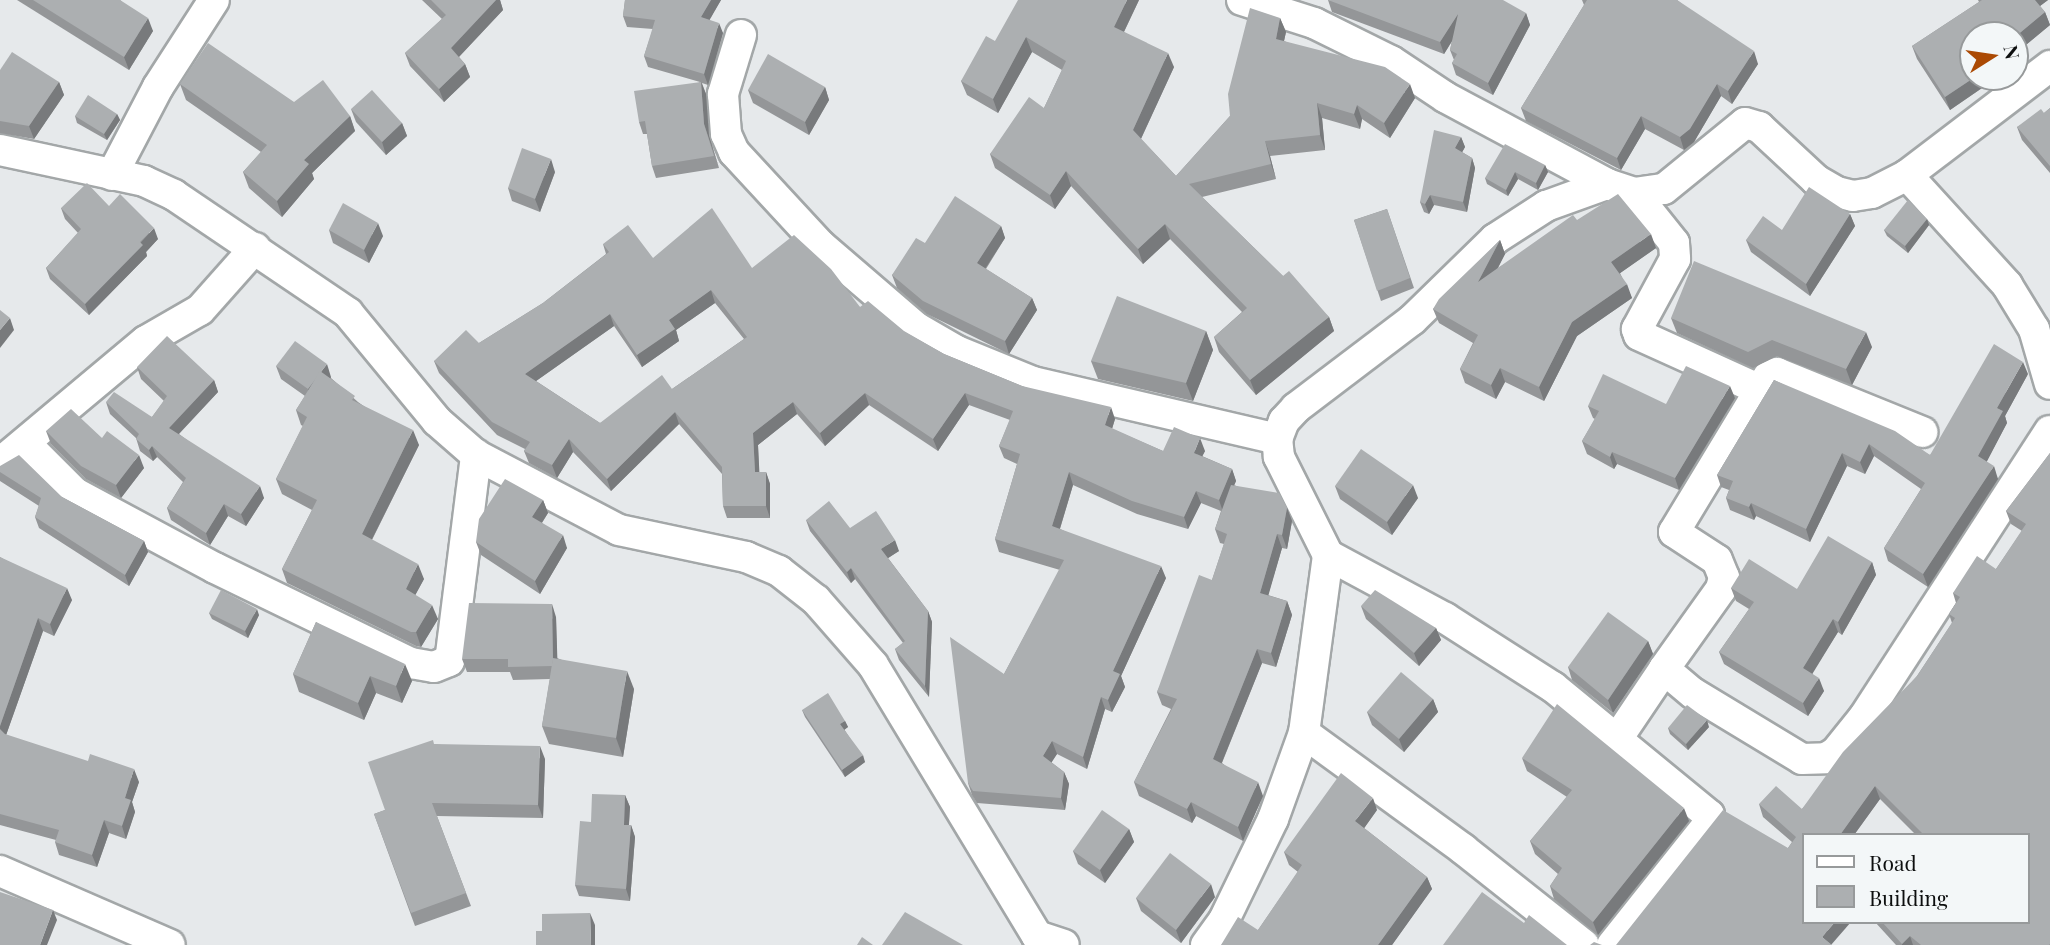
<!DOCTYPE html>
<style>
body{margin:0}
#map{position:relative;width:2050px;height:945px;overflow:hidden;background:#e6e9eb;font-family:"Playfair Display",serif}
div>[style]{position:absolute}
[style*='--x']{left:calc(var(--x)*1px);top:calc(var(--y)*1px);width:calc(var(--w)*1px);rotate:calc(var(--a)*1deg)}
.roads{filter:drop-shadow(2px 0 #a3a7a8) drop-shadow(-2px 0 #a3a7a8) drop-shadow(0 2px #a3a7a8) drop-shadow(0 -2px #a3a7a8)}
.minor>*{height:30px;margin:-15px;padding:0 15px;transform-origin:15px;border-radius:15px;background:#fff}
.wall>*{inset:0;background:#949698}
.shaded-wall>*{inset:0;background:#787a7c}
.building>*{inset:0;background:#acafb1}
span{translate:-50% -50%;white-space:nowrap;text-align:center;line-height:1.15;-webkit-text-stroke:7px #f3f7f8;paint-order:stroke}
.legend{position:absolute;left:1802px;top:833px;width:228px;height:91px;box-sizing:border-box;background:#f3f7f8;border:2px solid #979a9b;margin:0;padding:9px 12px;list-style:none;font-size:21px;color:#0d0f0f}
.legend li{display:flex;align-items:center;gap:14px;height:35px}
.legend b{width:35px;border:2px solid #979a9b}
.north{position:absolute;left:1959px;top:21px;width:70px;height:70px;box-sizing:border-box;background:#f3f7f8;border:2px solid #979a9b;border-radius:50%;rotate:78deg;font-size:19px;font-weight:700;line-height:28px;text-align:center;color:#0d0f0f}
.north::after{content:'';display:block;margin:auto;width:24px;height:32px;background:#ab4a04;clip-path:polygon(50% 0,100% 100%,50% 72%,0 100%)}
</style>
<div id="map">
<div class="roads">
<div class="minor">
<i style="--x:1242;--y:0;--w:76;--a:17.7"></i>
<i style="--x:1314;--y:23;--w:86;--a:26.3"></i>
<i style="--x:1391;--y:61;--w:65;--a:33.7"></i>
<i style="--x:1445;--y:97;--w:184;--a:28.2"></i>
<i style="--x:741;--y:35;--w:62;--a:107"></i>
<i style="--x:723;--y:94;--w:40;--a:85.7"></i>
<i style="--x:726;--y:134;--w:20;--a:66"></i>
<i style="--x:734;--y:152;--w:127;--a:47.2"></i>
<i style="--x:820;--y:245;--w:128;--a:40.6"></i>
<i style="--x:917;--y:328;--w:46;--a:29.9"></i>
<i style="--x:957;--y:351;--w:82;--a:22.2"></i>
<i style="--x:1033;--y:382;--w:251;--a:13.1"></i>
<i style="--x:0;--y:150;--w:147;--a:12.1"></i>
<i style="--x:144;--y:181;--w:33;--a:25"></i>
<i style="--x:174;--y:195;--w:210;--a:34.1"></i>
<i style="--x:348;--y:313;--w:140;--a:50.5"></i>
<i style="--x:437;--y:421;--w:52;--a:41.1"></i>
<i style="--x:476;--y:455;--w:161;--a:27.7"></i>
<i style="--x:619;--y:530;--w:130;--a:12"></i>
<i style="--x:746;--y:557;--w:36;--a:23"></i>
<i style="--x:779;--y:571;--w:47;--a:38.1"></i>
<i style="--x:816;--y:600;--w:86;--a:48.8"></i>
<i style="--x:873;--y:665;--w:317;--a:58.8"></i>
<i style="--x:1037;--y:936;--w:28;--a:18"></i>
<i style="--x:112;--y:175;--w:99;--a:-62.4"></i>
<i style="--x:158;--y:87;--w:103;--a:-57.2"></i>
<i style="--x:1907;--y:175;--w:149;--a:47.7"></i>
<i style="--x:2007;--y:285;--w:52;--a:58.5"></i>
<i style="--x:2034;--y:329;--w:57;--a:73.8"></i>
<i style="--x:1634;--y:193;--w:64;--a:51.3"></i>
<i style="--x:1674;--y:243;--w:16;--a:86"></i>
<i style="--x:1675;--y:259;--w:80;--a:118.5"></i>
<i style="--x:1637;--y:329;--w:6;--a:72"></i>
<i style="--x:1639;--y:335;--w:133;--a:24.4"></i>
<i style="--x:1760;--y:390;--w:166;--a:121.2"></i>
<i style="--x:1674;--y:532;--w:51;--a:33.1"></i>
<i style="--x:1717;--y:560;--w:18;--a:68"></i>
<i style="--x:1724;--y:577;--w:12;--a:104"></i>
<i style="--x:1721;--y:589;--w:98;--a:125.5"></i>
<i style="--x:1664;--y:669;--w:38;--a:40"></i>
<i style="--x:1693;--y:693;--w:127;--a:31.2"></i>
<i style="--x:1802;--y:759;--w:24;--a:-2"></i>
<i style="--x:1826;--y:758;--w:12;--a:-31"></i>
<i style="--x:1836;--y:752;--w:45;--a:-51.3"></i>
<i style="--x:1864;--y:717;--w:341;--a:-57"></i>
<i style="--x:1760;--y:390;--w:15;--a:-58"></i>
<i style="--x:1768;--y:377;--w:10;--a:-24"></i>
<i style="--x:1777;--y:373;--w:157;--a:22.1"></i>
<i style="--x:26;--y:444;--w:69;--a:45"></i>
<i style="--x:75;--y:493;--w:159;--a:28.2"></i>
<i style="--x:215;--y:568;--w:218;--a:25.9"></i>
<i style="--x:411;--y:663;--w:23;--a:10"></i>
<i style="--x:434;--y:667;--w:16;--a:-22"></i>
<i style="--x:449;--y:661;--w:7;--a:-74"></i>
<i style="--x:451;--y:654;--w:201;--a:-82.8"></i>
<i style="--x:0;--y:463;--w:190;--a:-39.9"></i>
<i style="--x:146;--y:341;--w:62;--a:-29.9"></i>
<i style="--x:200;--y:310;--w:83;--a:-48.4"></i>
<i style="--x:1328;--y:555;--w:133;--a:28.3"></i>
<i style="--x:1445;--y:618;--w:128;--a:32.6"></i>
<i style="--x:1553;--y:687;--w:202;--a:39.4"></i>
<i style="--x:1709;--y:815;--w:7;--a:82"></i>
<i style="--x:1710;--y:822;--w:157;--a:128.5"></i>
<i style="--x:1304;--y:733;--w:197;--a:36.1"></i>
<i style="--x:1463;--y:849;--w:154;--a:38.4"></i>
<i style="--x:1617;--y:739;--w:84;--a:-56.1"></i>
<i style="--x:0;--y:871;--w:185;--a:23.5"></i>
<i style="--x:1206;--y:945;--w:31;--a:-54"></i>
<i style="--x:1224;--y:920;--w:112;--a:-64.1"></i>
<i style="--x:1273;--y:819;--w:91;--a:-70.2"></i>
<i style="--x:1304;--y:733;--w:180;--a:-82.3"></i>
<i style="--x:1328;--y:555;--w:110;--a:-116.6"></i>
<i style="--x:1279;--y:457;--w:18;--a:-96"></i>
<i style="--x:1277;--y:439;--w:19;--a:-69"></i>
<i style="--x:1284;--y:421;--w:18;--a:-47"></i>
<i style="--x:1296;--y:408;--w:146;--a:-37.2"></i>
<i style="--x:1412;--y:320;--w:116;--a:-44.3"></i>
<i style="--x:1495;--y:239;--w:61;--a:-32.9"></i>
<i style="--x:1546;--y:206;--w:65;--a:-19.8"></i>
<i style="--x:1607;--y:184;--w:28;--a:18"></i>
<i style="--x:1634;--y:193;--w:30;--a:-8"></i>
<i style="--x:1664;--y:189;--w:104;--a:-39.2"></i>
<i style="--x:1745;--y:123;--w:15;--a:16"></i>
<i style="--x:1759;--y:127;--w:78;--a:42.9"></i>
<i style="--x:1816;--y:180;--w:24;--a:30"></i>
<i style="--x:1837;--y:192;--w:16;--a:14"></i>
<i style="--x:1853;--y:196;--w:19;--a:-9"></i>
<i style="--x:1872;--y:193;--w:39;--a:-27"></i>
<i style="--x:1907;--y:175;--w:180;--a:-37.3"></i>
</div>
</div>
<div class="wall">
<i style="clip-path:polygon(17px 0,120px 0,153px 31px,129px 70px)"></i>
<i style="clip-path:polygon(422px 0,500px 0,503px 10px,459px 57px,465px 64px,470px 77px,444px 102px,410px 66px,405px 53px,442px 19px)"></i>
<i style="clip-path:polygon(625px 0,721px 0,709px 20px,723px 33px,708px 85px,702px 83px,706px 94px,709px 136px,719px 168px,656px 178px,652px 166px,647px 134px,643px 134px,639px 122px,700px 82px,648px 67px,644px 56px,653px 29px,627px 27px,623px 16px)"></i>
<i style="clip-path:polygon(1139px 0,1124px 32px,1174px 67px,1141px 139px,1176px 176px,1230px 116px,1280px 18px,1286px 32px,1284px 41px,1415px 98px,1390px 138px,1362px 119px,1360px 129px,1322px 118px,1325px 150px,1270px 156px,1276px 179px,1202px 197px,1283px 276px,1329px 317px,1334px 331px,1256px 395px,1219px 352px,1214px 337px,1242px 312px,1170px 239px,1143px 264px,1071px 186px,1055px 209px,995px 168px,990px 154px,1044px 108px,1062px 70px,1032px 52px,998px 113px,967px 95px,961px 81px,995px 41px)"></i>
<i style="clip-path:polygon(1328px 0,1526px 13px,1530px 25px,1493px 95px,1456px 75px,1452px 63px,1454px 60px,1450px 50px,1452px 41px,1444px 54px,1332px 12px)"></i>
<i style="clip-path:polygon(1582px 0,1677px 0,1758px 64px,1732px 104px,1721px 96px,1694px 142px,1684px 150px,1645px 129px,1621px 170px,1526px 121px,1521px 108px,1584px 5px)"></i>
<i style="clip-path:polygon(1978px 0,2048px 0,2040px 6px,2045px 12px,2050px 25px,2015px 54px,2015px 35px,1973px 35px,1998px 77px,1950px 110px,1917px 59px,1912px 46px,1979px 2px)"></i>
<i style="clip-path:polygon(0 70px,59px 82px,64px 95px,34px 139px,0 133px)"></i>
<i style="clip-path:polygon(180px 84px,294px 102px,350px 116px,355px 131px,312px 173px,314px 179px,282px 217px,249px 188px,243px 172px,261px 152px,186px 100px)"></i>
<i style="clip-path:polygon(825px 87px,829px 100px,809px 135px,753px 103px,748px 90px)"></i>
<i style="clip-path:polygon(2050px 108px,2050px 173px,2022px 140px,2017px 127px,2044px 113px)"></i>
<i style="clip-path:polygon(351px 109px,402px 123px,407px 136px,386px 155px,356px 122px)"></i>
<i style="clip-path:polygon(117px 114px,120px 120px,107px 140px,77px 123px,75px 116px)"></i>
<i style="clip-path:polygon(1461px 137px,1465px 147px,1462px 152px,1472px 158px,1475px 168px,1467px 212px,1434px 205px,1429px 214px,1424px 212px,1420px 202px)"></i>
<i style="clip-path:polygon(1545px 165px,1548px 172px,1538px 190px,1518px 179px,1508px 196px,1487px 184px,1485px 178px)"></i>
<i style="clip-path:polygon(555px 172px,540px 212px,512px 201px,508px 188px)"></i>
<i style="clip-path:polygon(109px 206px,158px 239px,146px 252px,147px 256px,89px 315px,50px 279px,46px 268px,78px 233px,65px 219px,61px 208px)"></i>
<i style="clip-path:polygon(1387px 209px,1414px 288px,1381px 301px,1354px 220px)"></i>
<i style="clip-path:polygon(1850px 214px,1855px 226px,1810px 296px,1751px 252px,1746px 240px,1782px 230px)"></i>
<i style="clip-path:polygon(1927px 219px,1929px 225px,1908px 253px,1887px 236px,1884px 230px)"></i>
<i style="clip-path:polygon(1577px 220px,1656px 248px,1620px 273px,1632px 298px,1577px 336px,1544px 401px,1505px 382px,1496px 399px,1465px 383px,1460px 369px,1473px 343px,1439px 323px,1433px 309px,1500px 240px,1505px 254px,1498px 268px)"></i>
<i style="clip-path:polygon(1001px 226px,1005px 238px,986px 269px,1032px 298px,1037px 310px,1009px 354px,927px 314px,897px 288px,892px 275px,925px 243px)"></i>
<i style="clip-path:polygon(329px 230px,383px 236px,369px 263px,333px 243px)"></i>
<i style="clip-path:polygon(evenodd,603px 244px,653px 258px,752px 268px,860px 307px,944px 354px,1022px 386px,1115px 419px,1112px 429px,1163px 451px,1205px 451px,1202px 456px,1232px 469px,1236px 481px,1234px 485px,1287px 508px,1292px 521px,1287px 549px,1282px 548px,1268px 595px,1287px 601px,1292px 615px,1276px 667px,1262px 663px,1222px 763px,1263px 796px,1243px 841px,1196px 816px,1192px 823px,1139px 796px,1134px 782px,1171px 709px,1162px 705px,1157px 692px,1212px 580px,1224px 544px,1220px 543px,1215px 529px,1221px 511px,1201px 503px,1188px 529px,1137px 514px,1073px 485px,1060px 529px,1166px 578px,1121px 676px,1125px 687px,1112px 712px,1105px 709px,1087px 769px,1057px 754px,1051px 762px,1064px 772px,1069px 784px,1065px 810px,977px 803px,972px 795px,968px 783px,1004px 674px,1060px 570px,999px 552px,995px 539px,1017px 464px,1004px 458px,999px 446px,1010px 420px,969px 405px,938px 451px,869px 405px,825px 446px,797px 414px,758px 445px,759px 472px,766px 472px,770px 484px,770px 518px,727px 518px,723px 506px,722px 474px,679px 424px,611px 491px,573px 452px,557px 478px,529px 463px,524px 451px,525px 449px,497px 435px,439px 373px,434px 361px,479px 343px,543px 303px,606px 254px,603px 244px,715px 303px,744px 339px,672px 389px,600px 423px,536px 381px,614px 326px,642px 367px,679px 341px,676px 330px,715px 303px)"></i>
<i style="clip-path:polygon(1671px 318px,1872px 347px,1852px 385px,1777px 356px,1753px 368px,1677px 333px)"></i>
<i style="clip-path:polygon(1206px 331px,1213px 350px,1193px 401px,1098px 379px,1091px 361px)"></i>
<i style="clip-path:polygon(276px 366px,331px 377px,331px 378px,358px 402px,419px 445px,372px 540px,424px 579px,415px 595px,438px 619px,421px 647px,416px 646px,287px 583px,282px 569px,312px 510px,282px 494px,276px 479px,303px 426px,301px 425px,296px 410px,305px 396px,281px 379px)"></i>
<i style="clip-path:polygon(137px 367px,214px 380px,218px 392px,179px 434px,264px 498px,246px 526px,228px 516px,210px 545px,171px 520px,167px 508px,183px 482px,157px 457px,153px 461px,140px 451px,136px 438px,110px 414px,106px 402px,152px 417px,164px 401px,141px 379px)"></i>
<i style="clip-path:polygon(2028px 374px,2005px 416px,2007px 423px,1986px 462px,1998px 479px,1928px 587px,1888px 561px,1884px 548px,1921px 489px,1874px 456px,1865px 474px,1847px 466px,1810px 542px,1756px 516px,1754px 520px,1730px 510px,1726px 498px,1729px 490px,1721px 487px,1717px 475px,1774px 380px,1930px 455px)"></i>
<i style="clip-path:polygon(1735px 398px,1679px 490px,1617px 464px,1614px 469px,1587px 454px,1582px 441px,1595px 419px,1593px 418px,1588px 406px,1666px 404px)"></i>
<i style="clip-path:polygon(46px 431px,102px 438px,144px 468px,121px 498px,86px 479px,51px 444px)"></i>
<i style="clip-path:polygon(2050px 453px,2050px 945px,1896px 945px,1875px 922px,2027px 922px,2027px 835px,1916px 835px,1880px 799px,1854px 835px,1803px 835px,1831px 945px,1788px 848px,1792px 842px,1763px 817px,1759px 804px,1802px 809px,1917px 676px,1952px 623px,1949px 614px,1956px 603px,1953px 593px,1996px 569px,2022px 531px,2011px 524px,2006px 511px)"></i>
<i style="clip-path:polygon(0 466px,62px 497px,144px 541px,148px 552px,129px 586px,39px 528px,35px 517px,39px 506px,0 481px)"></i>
<i style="clip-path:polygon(1335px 486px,1418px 498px,1392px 535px,1340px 499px)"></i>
<i style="clip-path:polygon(543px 500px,548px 513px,542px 523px,567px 548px,540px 594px,481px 555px,476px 542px)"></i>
<i style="clip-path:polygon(806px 520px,850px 528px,899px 551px,888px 558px,928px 611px,932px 622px,929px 697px,899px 660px,895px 649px,903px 643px,855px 579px,851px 583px,810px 531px)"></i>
<i style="clip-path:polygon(0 557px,72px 600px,54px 636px,43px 631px,6px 735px,139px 782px,132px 802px,135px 812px,126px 839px,109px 833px,97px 867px,59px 855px,55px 842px,56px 840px,0 825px)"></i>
<i style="clip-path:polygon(1872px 562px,1876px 575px,1842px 635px,1838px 632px,1812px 673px,1824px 691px,1808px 716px,1724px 664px,1719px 652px,1749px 609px,1736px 601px,1731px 588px,1797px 589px)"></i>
<i style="clip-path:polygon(1361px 606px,1436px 628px,1441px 640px,1419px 666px,1366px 619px)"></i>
<i style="clip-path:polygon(209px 613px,259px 615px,248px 638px,212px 619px)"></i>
<i style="clip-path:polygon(556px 617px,557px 658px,634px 689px,623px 757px,549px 744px,542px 726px,550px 679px,513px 680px,510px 672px,467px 672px,462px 659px)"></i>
<i style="clip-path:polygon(316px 622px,412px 681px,402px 703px,376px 693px,364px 720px,299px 692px,293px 674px)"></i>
<i style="clip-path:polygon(1648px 641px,1653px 654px,1613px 713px,1572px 680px,1568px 667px)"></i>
<i style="clip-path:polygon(1433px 699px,1438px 712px,1404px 752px,1372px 725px,1367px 712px)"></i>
<i style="clip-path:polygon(802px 710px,845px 721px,848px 727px,844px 729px,865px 762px,845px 777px,805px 717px)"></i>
<i style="clip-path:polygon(1709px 727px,1688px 750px,1670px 734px,1668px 728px)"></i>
<i style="clip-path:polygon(434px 744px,545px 759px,543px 818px,437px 816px,471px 906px,415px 926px,374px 814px,385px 810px)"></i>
<i style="clip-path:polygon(1522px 758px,1689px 821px,1598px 935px,1554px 899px,1550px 886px,1558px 874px,1535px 854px,1530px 841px,1567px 797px,1527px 771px)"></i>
<i style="clip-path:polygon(625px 795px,630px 807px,629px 825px,631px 825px,635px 837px,630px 901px,579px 896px,575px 885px,591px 822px)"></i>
<i style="clip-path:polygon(1377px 810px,1364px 828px,1427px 877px,1432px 889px,1392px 945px,1221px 945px,1258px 930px,1298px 872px,1289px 865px,1284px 852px)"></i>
<i style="clip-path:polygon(1129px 829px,1134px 842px,1105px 883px,1078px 864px,1073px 851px)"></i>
<i style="clip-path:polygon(1215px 897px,1181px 943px,1141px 911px,1136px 898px)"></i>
</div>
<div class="shaded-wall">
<i style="clip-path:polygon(496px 0,500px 0,503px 10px,455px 61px,451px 48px)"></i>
<i style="clip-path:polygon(711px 0,721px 0,705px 28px,701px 17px)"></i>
<i style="clip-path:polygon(1127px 0,1139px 0,1119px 42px,1114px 27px)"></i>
<i style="clip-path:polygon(2033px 0,2048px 0,2036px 9px)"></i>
<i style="clip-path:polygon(2045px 12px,2050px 25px,2015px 54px,2015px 37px)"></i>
<i style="clip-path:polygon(1526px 13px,1530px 25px,1493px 95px,1488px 83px)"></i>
<i style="clip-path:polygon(1458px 14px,1462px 25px,1444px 54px,1440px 42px)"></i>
<i style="clip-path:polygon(148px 18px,153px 31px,129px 70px,124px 57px)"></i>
<i style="clip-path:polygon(1280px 18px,1286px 32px,1281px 54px,1276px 39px)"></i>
<i style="clip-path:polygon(719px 23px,723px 33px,708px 85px,704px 74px)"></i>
<i style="clip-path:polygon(1026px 37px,1032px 52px,998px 113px,993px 99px)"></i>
<i style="clip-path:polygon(1754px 51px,1758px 64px,1732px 104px,1728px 91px)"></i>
<i style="clip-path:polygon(1168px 53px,1174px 67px,1138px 145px,1133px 130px)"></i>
<i style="clip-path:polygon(465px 64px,470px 77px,444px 102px,439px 89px)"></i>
<i style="clip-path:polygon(1975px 77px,1998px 77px,1950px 110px,1945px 97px)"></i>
<i style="clip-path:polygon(59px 82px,64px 95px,34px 139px,29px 126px)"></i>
<i style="clip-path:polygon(701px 82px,706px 94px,709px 136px,719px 168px,704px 124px)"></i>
<i style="clip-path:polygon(1410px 84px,1415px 98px,1390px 138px,1384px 123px)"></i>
<i style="clip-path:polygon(1717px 84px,1721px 96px,1694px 142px,1684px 150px,1680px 137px)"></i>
<i style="clip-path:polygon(825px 87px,829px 100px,809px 135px,805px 122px)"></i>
<i style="clip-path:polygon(1317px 103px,1322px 118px,1325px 150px,1320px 135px)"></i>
<i style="clip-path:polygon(1357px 105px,1362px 119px,1360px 129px,1354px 114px)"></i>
<i style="clip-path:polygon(117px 114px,120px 120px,107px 140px,104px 134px)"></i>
<i style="clip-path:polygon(350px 116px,355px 131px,312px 173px,314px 179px,282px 217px,277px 201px,304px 160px)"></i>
<i style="clip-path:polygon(1641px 116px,1645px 129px,1621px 170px,1617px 158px)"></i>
<i style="clip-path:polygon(402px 123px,407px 136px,386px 155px,382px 142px)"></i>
<i style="clip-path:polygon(1461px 137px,1465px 147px,1459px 158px,1455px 148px)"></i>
<i style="clip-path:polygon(1265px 141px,1270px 156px,1276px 179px,1271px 164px)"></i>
<i style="clip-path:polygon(1472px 158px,1475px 168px,1467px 212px,1463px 202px)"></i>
<i style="clip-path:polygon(551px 159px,555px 172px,540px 212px,535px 199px)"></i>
<i style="clip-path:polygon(1545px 165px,1548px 172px,1538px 190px,1536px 183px)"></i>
<i style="clip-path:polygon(1066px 171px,1071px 186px,1055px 209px,1050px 195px)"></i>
<i style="clip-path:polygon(1515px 172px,1518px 179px,1508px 196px,1506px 190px)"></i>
<i style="clip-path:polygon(1430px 195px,1434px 205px,1429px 214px,1425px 204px)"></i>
<i style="clip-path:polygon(1850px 214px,1855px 226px,1810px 296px,1806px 284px)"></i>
<i style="clip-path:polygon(1927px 219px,1929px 225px,1908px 253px,1905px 246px)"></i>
<i style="clip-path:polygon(378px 223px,383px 236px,369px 263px,364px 250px)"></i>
<i style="clip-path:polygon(1165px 224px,1170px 239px,1143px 264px,1138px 249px)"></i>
<i style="clip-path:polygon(1001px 226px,1005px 238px,981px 275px,977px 263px)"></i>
<i style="clip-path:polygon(154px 228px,158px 239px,146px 252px,147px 256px,89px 315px,85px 304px)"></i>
<i style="clip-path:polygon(1651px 234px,1656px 248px,1616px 276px,1611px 262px)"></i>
<i style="clip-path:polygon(1500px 240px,1505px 254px,1483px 296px,1478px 282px)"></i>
<i style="clip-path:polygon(1627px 284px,1632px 298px,1577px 336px,1544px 401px,1539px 387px,1572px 322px)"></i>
<i style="clip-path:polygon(711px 290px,715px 303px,676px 330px,679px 341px,642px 367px,637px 355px,669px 320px)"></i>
<i style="clip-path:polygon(1032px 298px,1037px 310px,1009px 354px,1005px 341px)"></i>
<i style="clip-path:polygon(610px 314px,614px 326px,529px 386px,525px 374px)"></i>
<i style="clip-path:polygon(1329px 317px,1334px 331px,1256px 395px,1250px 380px)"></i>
<i style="clip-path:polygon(10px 318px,14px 330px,0 348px,0 330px)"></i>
<i style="clip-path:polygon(1206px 331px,1213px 350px,1193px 401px,1186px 383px)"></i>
<i style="clip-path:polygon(1866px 332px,1872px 347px,1852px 385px,1846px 369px)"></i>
<i style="clip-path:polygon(2023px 362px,2028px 374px,2005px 416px,2007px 423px,1983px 469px,1978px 456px,1997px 408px)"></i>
<i style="clip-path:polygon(327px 364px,331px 377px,312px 402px,308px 389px)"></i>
<i style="clip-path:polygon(1500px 368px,1505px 382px,1496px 399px,1491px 385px)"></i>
<i style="clip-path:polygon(214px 380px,218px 392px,173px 440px,169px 428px)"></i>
<i style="clip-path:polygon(1730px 386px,1735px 398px,1679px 490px,1675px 478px)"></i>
<i style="clip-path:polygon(865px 393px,869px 405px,825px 446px,820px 433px)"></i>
<i style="clip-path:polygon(965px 393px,969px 405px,938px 451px,933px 439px)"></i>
<i style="clip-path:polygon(793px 402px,797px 414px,758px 445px,760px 484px,755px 472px,753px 433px)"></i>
<i style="clip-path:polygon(1111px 407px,1115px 419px,1109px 438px,1105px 425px)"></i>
<i style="clip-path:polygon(675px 412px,679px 424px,611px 491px,607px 479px)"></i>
<i style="clip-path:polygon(413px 430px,419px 445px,367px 549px,362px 534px)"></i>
<i style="clip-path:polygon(1200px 438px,1205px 451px,1198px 465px,1194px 453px)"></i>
<i style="clip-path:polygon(569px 439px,573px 452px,557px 478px,552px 465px)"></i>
<i style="clip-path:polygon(1869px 444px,1874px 456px,1865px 474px,1860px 462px)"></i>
<i style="clip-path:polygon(152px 446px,157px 457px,153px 461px,149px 450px)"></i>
<i style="clip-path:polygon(1612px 452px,1617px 464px,1614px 469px,1610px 457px)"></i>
<i style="clip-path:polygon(1842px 453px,1847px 466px,1810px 542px,1806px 529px)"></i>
<i style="clip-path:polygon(139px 455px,144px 468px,121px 498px,116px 485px)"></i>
<i style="clip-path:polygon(1994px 466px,1998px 479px,1928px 587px,1923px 574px)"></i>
<i style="clip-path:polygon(1232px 469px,1236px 481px,1223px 512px,1219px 500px)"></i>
<i style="clip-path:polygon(766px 472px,770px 484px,770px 518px,766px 506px)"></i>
<i style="clip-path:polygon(1069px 472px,1073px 485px,1057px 538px,1052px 526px)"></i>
<i style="clip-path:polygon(1413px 485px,1418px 498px,1392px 535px,1387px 522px)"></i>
<i style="clip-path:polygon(260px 486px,264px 498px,246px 526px,241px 514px)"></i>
<i style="clip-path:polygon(1196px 491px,1201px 503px,1188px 529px,1184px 517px)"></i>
<i style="clip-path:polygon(543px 500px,548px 513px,537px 530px,532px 517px)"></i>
<i style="clip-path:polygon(1751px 503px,1756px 516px,1754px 520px,1749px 507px)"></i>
<i style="clip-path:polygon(224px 504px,228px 516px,210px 545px,206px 533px)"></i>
<i style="clip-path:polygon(1287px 508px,1292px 521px,1287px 549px,1282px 535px)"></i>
<i style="clip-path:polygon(1277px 534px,1282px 548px,1265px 607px,1260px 593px)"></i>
<i style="clip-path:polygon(563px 535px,567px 548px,540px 594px,535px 581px)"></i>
<i style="clip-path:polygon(895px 540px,899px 551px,885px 560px,881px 549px)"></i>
<i style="clip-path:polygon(144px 541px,148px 552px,129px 586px,125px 575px)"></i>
<i style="clip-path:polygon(1872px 562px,1876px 575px,1842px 635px,1838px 622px)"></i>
<i style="clip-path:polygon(418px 564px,424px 579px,411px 603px,406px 589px)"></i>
<i style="clip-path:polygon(1161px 566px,1166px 578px,1121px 676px,1125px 687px,1112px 712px,1108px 700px,1113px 671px)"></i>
<i style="clip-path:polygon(851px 568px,855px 579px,851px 583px,847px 572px)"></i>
<i style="clip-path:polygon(67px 588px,72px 600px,54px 636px,50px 624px)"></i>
<i style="clip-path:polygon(1287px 601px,1292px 615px,1276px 667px,1271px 653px)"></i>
<i style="clip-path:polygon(552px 604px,556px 617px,558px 678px,553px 666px)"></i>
<i style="clip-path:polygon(432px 605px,438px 619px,421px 647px,416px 632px)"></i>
<i style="clip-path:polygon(257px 609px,259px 615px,248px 638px,245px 631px)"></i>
<i style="clip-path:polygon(928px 611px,932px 622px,929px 697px,925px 686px)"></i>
<i style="clip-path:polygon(38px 618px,43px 631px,4px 741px,0 731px,0 726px)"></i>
<i style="clip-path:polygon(1833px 619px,1838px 632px,1808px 681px,1803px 668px)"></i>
<i style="clip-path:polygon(1436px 628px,1441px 640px,1419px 666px,1414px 653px)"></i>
<i style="clip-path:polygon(1648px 641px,1653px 654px,1613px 713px,1608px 700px)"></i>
<i style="clip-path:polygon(1257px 649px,1262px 663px,1218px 772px,1213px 759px)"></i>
<i style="clip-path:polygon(405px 664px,412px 681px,402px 703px,396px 686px)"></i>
<i style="clip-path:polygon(627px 671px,634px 689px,623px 757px,616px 738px)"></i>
<i style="clip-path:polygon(370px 676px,376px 693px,364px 720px,358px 703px)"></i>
<i style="clip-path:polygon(1819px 678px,1824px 691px,1808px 716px,1803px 703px)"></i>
<i style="clip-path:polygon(1101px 697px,1105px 709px,1087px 769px,1083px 757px)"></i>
<i style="clip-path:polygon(1433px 699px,1438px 712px,1404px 752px,1399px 739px)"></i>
<i style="clip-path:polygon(1707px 720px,1709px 727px,1688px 750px,1686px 744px)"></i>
<i style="clip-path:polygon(845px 721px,848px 727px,843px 731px,840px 724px)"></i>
<i style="clip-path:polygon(1052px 741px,1057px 754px,1048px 768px,1043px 756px)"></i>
<i style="clip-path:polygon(540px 746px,545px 759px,543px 818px,538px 805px)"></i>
<i style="clip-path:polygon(863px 755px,865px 762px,845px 777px,842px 770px)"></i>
<i style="clip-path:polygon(134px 769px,139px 782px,132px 802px,135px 812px,126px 839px,122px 826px,125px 798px)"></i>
<i style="clip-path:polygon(1064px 772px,1069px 784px,1065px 810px,1061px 798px)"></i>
<i style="clip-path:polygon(1258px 782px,1263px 796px,1243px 841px,1238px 827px)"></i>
<i style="clip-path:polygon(1875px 786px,1880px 799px,1854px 835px,1840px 835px)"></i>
<i style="clip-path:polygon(625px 795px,630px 807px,628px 836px,624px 825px)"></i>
<i style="clip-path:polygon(1373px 798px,1377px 810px,1360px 834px,1355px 821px)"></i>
<i style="clip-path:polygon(1191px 802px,1196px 816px,1192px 823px,1187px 809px)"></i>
<i style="clip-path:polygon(1684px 808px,1689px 821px,1598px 935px,1593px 922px)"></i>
<i style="clip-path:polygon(104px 820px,109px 833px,97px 867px,92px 855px)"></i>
<i style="clip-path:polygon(631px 825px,635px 837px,630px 901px,626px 889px)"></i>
<i style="clip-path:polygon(1129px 829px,1134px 842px,1105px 883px,1100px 870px)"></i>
<i style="clip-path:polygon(1427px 877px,1432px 889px,1392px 945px,1378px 945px)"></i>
<i style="clip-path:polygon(1211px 884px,1215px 897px,1181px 943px,1176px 930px)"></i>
<i style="clip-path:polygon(53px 910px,57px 920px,47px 945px,40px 945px)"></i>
<i style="clip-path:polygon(590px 913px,595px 925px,595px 945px,591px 945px)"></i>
<i style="clip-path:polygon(1835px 922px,1851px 922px,1831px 945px,1822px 937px)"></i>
<i style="clip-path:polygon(1910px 936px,1913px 945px,1902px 945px,1902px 944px)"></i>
</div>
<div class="building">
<i style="clip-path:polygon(33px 0,120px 0,148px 18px,124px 57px)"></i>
<i style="clip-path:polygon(431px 0,496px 0,451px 48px,465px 64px,439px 89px,405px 53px,446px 15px)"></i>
<i style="clip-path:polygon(625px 0,711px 0,701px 17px,719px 23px,704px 74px,644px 56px,655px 20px,623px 16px)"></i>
<i style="clip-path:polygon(1018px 0,1127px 0,1114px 27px,1168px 53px,1133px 130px,1176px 176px,1230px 116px,1228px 94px,1250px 8px,1280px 18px,1276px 39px,1385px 67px,1410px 84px,1384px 123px,1357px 105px,1354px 114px,1317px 103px,1320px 135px,1265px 141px,1271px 164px,1189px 184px,1283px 276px,1289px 271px,1329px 317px,1250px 380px,1214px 337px,1247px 308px,1165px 224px,1138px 249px,1066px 171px,1050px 195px,990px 154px,1029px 97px,1044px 108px,1066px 61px,1026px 37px,993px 99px,961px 81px,986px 36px,995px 41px)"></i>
<i style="clip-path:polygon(1328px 0,1503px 0,1526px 13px,1488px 83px,1452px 63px,1457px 54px,1450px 50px,1458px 14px,1440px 42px)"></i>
<i style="clip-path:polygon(1587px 0,1677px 0,1754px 51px,1728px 91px,1717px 84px,1690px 129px,1680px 137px,1641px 116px,1617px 158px,1521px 108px)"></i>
<i style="clip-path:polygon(1982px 0,2035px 0,2045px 12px,2015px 37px,2015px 35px,1973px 35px,1973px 77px,1975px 77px,1945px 97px,1912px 46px)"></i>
<i style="clip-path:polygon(208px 43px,294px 102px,323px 80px,350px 116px,304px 160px,309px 164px,277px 201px,243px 172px,267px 145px,180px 84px)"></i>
<i style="clip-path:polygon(12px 52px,59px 82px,29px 126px,0 121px,0 70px)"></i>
<i style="clip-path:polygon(768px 54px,825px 87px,805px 122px,748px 90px)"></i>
<i style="clip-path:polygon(701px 82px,704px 124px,714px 156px,652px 166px,645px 121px,639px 122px,634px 91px)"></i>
<i style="clip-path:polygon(372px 90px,402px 123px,382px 142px,351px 109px)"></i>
<i style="clip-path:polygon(88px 95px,117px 114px,104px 134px,75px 116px)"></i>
<i style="clip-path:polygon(2050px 108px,2050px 166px,2017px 127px,2041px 109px,2044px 113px)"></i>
<i style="clip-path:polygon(1434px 130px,1461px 137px,1455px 148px,1472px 158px,1463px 202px,1430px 195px,1425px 204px,1420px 202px)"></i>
<i style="clip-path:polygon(1505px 144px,1545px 165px,1536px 183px,1515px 172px,1506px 190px,1485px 178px)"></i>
<i style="clip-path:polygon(522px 148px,551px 159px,535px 199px,508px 188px)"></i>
<i style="clip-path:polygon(87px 183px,109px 206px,120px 194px,154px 228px,140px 242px,143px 245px,85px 304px,46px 268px,81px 229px,61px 208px)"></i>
<i style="clip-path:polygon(1809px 187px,1850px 214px,1806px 284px,1746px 240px,1763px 216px,1782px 230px)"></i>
<i style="clip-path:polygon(1618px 194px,1651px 234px,1611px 262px,1627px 284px,1572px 322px,1539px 387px,1500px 368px,1491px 385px,1460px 369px,1478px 335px,1433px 309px,1439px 299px,1500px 240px,1478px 282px,1573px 215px,1577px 220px)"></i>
<i style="clip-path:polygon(955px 196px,1001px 226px,977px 263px,1032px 298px,1005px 341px,923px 301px,892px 275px,916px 238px,925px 243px)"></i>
<i style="clip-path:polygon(1908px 200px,1927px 219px,1905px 246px,1884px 230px)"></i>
<i style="clip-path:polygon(343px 203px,378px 223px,364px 250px,329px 230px)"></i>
<i style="clip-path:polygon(evenodd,712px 208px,752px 268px,794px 235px,831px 269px,860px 307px,868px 301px,904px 331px,944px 354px,1022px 386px,1111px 407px,1105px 425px,1163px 451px,1174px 427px,1200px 438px,1194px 453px,1232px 469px,1219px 500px,1196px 491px,1184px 517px,1132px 501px,1069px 472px,1052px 526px,1161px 566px,1113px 671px,1120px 674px,1108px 700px,1101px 697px,1083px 757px,1052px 741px,1043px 756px,1064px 772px,1061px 798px,973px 791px,968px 783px,950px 637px,1004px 674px,1064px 560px,995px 539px,1020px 454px,999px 446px,1013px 411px,965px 393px,933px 439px,865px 393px,820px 433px,793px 402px,753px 433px,755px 472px,766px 472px,766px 506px,723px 506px,722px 467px,675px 412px,607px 479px,569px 439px,552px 465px,524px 451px,530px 442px,492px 422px,434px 361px,466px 330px,479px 343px,543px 303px,609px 252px,603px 244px,628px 225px,653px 258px,712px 208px,711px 290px,747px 337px,672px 389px,662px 375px,600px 423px,525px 374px,610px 314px,637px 355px,675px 329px,669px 320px,711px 290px)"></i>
<i style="clip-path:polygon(1387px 209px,1410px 278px,1377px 291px,1354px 220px)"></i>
<i style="clip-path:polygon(1694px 261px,1866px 332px,1846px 369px,1772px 340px,1748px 352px,1671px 318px)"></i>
<i style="clip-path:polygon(1117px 296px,1206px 331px,1186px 383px,1091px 361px)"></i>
<i style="clip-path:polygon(0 310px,10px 318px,0 330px)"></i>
<i style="clip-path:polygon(167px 336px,214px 380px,169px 428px,260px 486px,241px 514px,224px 504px,206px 533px,167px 508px,186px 478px,152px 446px,149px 450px,136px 439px,139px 434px,106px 402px,114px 392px,152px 417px,167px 396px,137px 367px)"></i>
<i style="clip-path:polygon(295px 341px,327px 364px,308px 389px,276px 366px)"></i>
<i style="clip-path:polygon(1994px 344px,2023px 362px,1997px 408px,2003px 411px,1978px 456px,1994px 466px,1923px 574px,1884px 548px,1925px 483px,1869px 444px,1860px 462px,1842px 453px,1806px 529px,1751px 503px,1749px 507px,1726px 498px,1733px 481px,1717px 475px,1774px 380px,1895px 431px,1930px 455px)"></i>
<i style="clip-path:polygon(1686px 366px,1730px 386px,1675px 478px,1612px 452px,1610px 457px,1582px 441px,1599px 411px,1588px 406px,1603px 374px,1666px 404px)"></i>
<i style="clip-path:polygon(320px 371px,355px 396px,352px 400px,413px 430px,362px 534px,418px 564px,406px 589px,432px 605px,416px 632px,411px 632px,282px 569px,317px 500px,276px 479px,307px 417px,296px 410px)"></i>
<i style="clip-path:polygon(71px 409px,102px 438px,107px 431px,139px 455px,116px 485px,81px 466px,46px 431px)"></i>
<i style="clip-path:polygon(1361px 449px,1413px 485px,1387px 522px,1335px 486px)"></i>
<i style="clip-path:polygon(2050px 453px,2050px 944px,2049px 945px,1921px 945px,1910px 936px,1902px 944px,1882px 922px,2027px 922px,2027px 835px,1924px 835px,1875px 786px,1840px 835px,1803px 835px,1803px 922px,1835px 922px,1822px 937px,1832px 945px,1616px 945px,1723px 810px,1788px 848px,1796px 837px,1759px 804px,1776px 786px,1802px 809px,1843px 752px,1917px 676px,1955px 618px,1949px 614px,1960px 597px,1953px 593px,1977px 556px,1996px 569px,2026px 524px,2006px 511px)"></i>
<i style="clip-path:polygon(19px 455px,62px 497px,144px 541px,125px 575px,35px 517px,41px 498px,0 472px,0 466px)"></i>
<i style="clip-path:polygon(505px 479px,543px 500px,532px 517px,563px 535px,535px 581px,476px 542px,479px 519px)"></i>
<i style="clip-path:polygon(1231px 485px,1279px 493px,1287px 508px,1282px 535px,1277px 534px,1260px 593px,1287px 601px,1271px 653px,1257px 649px,1213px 759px,1258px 782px,1238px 827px,1191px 802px,1187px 809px,1134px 782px,1177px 699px,1157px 692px,1199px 575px,1212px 580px,1227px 534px,1215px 529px)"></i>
<i style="clip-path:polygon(829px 501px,850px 528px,876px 511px,895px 540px,881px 549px,928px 611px,925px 686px,895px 649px,905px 641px,851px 568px,847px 572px,806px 520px)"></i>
<i style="clip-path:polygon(1828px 536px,1872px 562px,1838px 622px,1833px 619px,1803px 668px,1819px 678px,1803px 703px,1719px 652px,1754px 602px,1731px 588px,1749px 559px,1797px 589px)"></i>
<i style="clip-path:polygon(0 557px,67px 588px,50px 624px,38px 618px,0 726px)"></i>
<i style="clip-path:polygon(221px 590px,257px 609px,245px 631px,209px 613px)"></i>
<i style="clip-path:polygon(1375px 590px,1436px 628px,1414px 653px,1361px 606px)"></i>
<i style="clip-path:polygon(469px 603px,552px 604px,553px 660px,552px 666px,508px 667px,508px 659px,462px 659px)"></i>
<i style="clip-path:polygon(1608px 612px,1648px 641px,1608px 700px,1568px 667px)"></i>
<i style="clip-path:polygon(316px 622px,405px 664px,396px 686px,370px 676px,358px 703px,293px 674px)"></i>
<i style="clip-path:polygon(553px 658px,627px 671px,616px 738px,542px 726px)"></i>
<i style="clip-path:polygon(1401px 672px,1433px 699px,1399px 739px,1367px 712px)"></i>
<i style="clip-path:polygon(828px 693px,845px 721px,840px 724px,863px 755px,842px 770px,802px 710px)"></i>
<i style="clip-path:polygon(1557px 704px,1684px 808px,1593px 922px,1550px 886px,1562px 868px,1530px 841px,1572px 790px,1522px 758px)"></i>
<i style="clip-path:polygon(1687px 705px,1707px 720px,1686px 744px,1668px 728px)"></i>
<i style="clip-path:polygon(0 729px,5px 734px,88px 761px,90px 754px,134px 769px,125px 798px,131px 800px,122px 826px,104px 820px,92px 855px,55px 842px,59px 830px,0 814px)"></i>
<i style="clip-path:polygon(433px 740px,434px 744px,540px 746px,538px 805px,432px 803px,466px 893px,411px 913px,374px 814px,385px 810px,368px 762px)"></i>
<i style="clip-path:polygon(1341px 773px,1373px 798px,1355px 821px,1427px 877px,1378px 945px,1221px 945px,1238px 917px,1258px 930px,1302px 865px,1284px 852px)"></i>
<i style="clip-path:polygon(592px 794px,625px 795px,624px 825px,631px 825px,626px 889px,575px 885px,580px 821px,591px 822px)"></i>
<i style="clip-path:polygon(1102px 810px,1129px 829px,1100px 870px,1073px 851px)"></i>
<i style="clip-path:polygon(1170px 853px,1211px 884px,1176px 930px,1136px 898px)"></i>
<i style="clip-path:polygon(0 892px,53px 910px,40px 945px,0 945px)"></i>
<i style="clip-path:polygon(1482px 892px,1524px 923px,1529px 915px,1567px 945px,1443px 945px)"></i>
<i style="clip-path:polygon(905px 912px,963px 945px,882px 945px)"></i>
<i style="clip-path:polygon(590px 913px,591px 945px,536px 945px,536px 931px,542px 931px,542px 914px)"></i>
<i style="clip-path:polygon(862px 937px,873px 945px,857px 945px)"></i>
<i style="clip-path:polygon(1594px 942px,1602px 945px,1590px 945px)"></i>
</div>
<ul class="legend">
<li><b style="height:9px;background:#fff"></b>Road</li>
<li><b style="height:19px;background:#acafb1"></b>Building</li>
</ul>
<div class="north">N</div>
</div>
